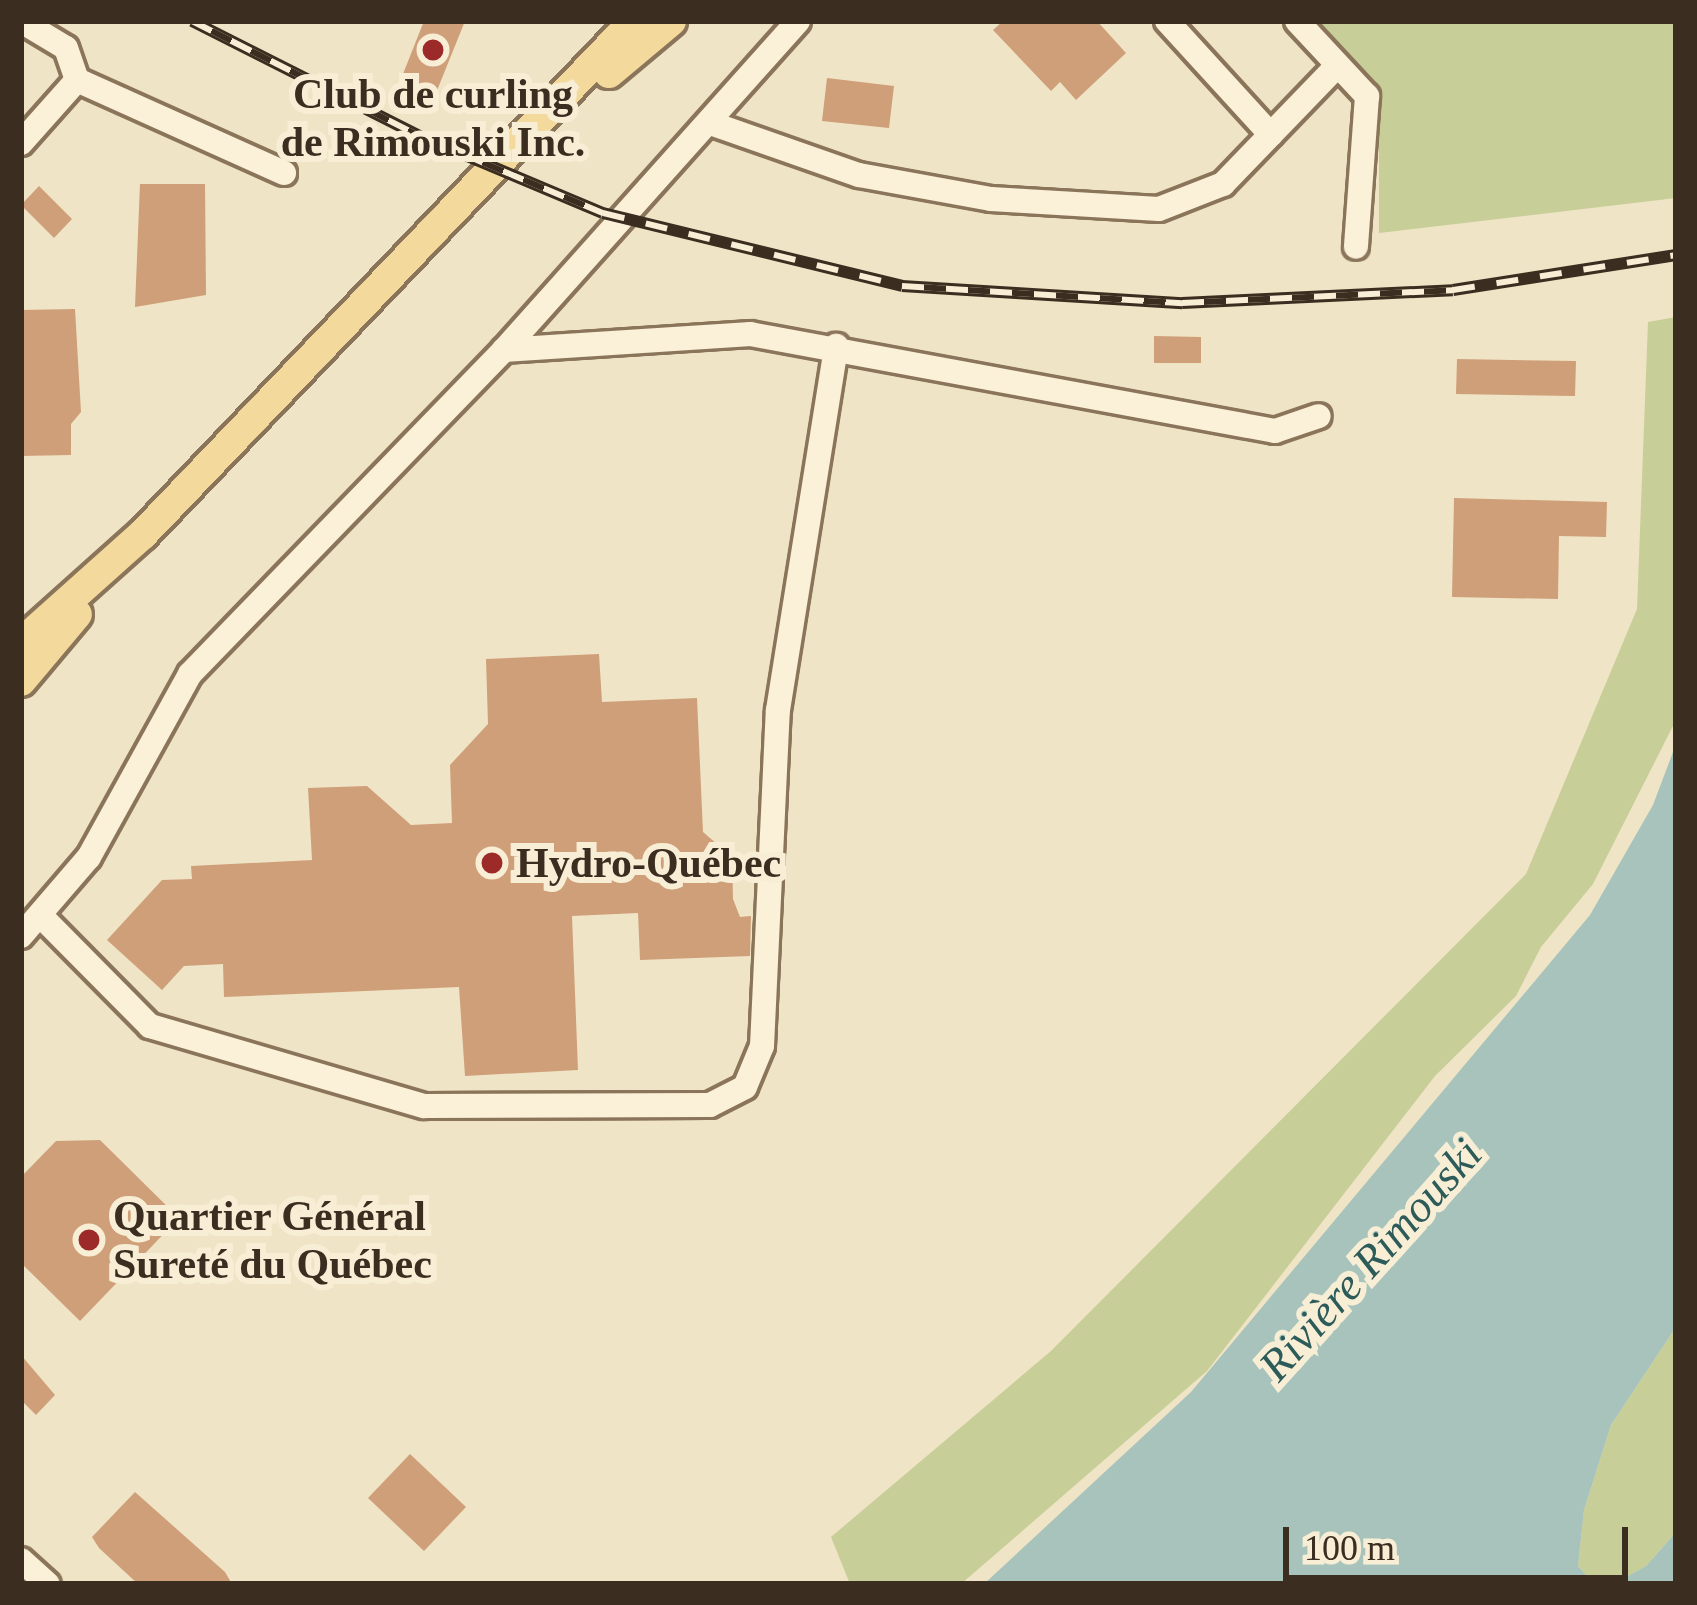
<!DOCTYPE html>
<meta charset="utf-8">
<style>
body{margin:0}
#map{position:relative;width:1697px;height:1605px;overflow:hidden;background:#efe4c5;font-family:"Times New Roman",serif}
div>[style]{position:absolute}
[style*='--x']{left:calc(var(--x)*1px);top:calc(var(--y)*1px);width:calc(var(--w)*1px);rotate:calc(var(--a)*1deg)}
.green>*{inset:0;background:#c7ce98}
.water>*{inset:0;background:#a7c3bb}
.building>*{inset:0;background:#cf9f7a}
.roads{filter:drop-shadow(3px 0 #8b755a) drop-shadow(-3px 0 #8b755a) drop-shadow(0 3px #8b755a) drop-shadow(0 -3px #8b755a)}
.minor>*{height:24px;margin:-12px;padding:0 12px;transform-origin:12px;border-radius:12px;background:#faf1d8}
.major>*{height:30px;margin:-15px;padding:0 15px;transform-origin:15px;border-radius:15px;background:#f3da9c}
.rail>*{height:12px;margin-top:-6px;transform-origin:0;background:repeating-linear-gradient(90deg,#f7eed5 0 22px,#3b2d1f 0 44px);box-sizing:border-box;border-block:3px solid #3b2d1f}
.dots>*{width:33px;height:33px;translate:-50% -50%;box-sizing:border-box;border:6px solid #f7eed5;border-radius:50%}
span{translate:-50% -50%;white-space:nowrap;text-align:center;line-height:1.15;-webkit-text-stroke:12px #f7eed5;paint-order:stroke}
.poi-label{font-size:42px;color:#3b2d1f;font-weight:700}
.left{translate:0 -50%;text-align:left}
.water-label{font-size:45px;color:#2d5b59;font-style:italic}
.frame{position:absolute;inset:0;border:24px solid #3b2d1f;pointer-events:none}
.scale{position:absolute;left:1283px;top:1527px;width:345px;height:54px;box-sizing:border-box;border:6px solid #3b2d1f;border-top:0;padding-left:15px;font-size:36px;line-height:42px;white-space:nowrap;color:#3b2d1f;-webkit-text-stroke:9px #f7eed5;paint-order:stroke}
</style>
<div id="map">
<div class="green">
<i style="clip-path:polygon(1315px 21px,1676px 21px,1676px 198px,1379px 233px,1379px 88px)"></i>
<i style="clip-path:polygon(1676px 317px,1676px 720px,1593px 884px,1541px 947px,1516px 996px,1435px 1076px,1207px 1371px,961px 1584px,850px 1584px,831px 1537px,1051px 1351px,1526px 874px,1637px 609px,1648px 322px)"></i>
<i style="clip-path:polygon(1676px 1327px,1676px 1532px,1646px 1566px,1613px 1584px,1594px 1584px,1578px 1566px,1584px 1510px,1611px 1425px)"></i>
</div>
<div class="water">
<i style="clip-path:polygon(1676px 744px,1676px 1327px,1611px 1425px,1584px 1510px,1578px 1566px,1594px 1584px,1613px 1584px,1646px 1566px,1676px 1532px,1676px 1584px,984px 1584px,1191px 1392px,1590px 915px,1653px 805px)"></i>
</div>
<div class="building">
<i style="clip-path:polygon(424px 21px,465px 21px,436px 93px,401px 79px)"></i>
<i style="clip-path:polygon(1003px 21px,1097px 21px,1126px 53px,1076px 100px,1060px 82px,1051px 91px,993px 30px)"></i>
<i style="clip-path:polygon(827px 78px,894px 86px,889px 128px,822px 121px)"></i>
<i style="clip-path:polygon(140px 184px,205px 184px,206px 295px,135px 307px)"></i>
<i style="clip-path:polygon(39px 186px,72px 219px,54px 238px,21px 205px)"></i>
<i style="clip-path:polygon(75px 309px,81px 412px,71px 424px,71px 455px,21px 456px,21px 310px)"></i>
<i style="clip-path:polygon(1154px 336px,1201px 337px,1201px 363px,1154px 363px)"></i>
<i style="clip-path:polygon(1457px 359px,1576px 361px,1575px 396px,1456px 394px)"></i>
<i style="clip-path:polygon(1454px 498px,1607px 502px,1606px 537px,1559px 536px,1558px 599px,1452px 597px)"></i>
<i style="clip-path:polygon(599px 654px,602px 702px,697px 698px,703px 832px,732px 857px,733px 899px,740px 917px,751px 916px,750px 956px,640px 960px,638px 913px,572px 916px,578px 1070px,465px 1076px,459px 987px,224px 997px,223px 964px,184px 966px,162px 990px,107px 940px,162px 880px,192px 879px,191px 866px,312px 860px,308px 788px,367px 786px,411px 825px,452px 823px,450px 765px,488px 724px,486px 659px)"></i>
<i style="clip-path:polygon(100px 1140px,179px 1218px,80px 1321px,21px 1263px,21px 1177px,56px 1141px)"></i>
<i style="clip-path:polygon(21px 1355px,55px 1395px,36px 1415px,21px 1400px)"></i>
<i style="clip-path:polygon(410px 1454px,466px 1507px,424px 1551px,368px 1498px)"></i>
<i style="clip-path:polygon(135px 1492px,225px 1572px,232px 1584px,138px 1584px,99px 1548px,92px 1537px)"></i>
</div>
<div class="roads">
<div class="minor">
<i style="--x:21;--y:21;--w:52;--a:31"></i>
<i style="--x:66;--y:48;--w:34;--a:71"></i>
<i style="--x:1167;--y:21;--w:154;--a:47.6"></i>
<i style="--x:1297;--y:21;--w:103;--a:47"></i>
<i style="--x:1367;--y:96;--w:151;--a:94.2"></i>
<i style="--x:77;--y:80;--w:227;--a:24.2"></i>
<i style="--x:713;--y:124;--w:155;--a:19.3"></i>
<i style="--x:859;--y:175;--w:134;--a:10.3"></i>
<i style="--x:991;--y:199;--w:168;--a:3.4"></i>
<i style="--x:1159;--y:209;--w:69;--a:-21.3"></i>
<i style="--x:1223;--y:184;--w:165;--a:-46"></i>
<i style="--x:21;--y:143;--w:84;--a:-48.4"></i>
<i style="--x:504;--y:350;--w:247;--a:-3.7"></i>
<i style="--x:750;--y:334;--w:534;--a:10.47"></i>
<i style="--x:1275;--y:431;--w:46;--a:-18.8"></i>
<i style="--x:41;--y:916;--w:155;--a:45.3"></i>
<i style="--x:150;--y:1026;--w:285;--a:16.3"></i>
<i style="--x:424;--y:1106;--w:286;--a:-0.2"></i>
<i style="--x:710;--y:1105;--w:39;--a:-27"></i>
<i style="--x:745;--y:1087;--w:44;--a:-67.5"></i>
<i style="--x:762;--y:1046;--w:336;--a:-87.3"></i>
<i style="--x:778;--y:710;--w:369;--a:-80.9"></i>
<i style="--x:21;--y:936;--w:104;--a:-49.3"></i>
<i style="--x:89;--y:857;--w:209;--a:-61.1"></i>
<i style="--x:190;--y:674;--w:451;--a:-45.9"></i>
<i style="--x:504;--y:350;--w:441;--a:-48.2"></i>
<i style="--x:21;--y:1560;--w:36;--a:42"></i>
</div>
<div class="major">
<i style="--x:609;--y:73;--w:81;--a:-40"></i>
<i style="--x:21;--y:643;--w:162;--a:-41.8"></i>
<i style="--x:142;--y:535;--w:712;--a:-46.25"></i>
<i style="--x:21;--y:681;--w:87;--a:-50.1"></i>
</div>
</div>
<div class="rail">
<i style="--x:192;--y:21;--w:258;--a:26.8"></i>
<i style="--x:422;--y:137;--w:196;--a:22.8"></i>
<i style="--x:603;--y:213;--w:308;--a:13.7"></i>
<i style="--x:902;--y:286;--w:281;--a:3.5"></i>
<i style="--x:1182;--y:303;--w:271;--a:-2.7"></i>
<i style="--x:1453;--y:290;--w:226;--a:-8.9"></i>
</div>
<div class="dots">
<i style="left:433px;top:50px;background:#9c2a28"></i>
<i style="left:492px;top:863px;background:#9c2a28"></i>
<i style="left:89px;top:1240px;background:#9c2a28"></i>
</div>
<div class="poi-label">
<span style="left:433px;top:118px">Club de curling<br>de Rimouski Inc.</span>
<span class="left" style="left:516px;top:863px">Hydro-Québec</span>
<span class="left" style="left:113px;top:1240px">Quartier Général<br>Sureté du Québec</span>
</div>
<div class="water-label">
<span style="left:1371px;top:1260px;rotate:-48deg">Rivière Rimouski</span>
</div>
<div class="frame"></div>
<div class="scale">100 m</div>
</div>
